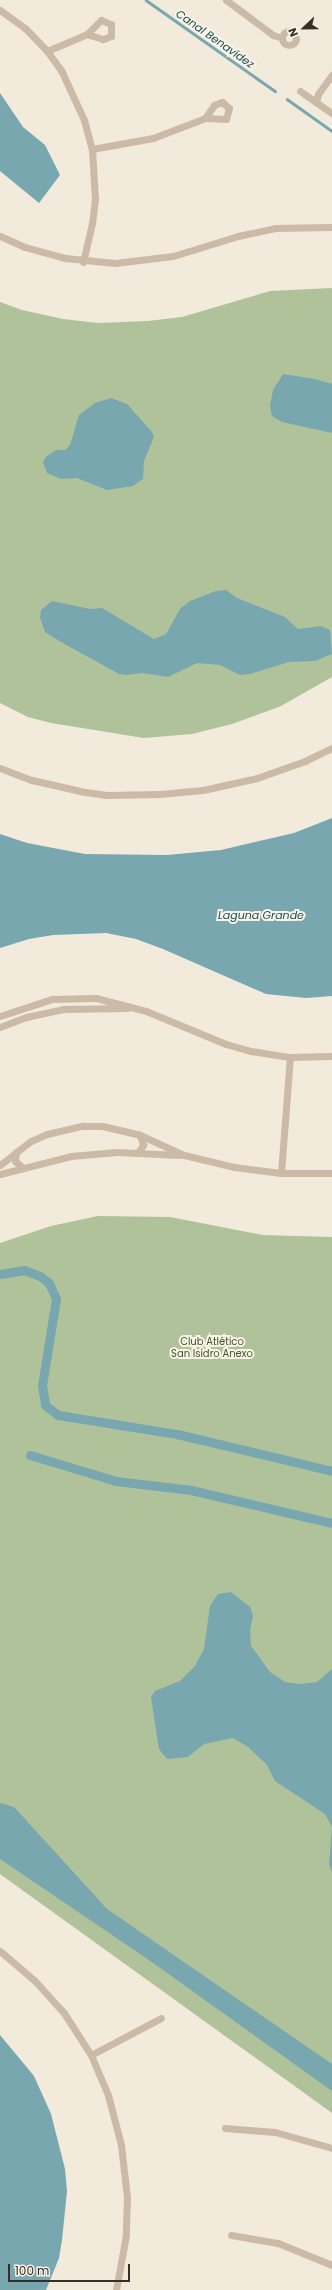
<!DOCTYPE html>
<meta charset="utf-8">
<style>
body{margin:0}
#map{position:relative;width:332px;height:2290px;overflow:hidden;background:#f2eada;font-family:Poppins,sans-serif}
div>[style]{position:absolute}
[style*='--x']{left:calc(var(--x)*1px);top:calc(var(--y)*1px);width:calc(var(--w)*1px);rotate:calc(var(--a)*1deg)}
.green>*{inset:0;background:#afc29a}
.water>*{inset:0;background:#78a7b0}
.stream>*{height:2.5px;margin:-1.25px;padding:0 1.25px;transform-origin:1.25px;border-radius:1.25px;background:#78a7b0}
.canal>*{height:9px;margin:-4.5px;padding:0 4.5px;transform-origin:4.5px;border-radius:4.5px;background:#78a7b0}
.minor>*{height:7px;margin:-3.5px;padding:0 3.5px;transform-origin:3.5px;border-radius:3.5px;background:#cbbba6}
.minor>.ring{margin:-3.5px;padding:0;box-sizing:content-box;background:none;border:7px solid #cbbba6;border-radius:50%}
span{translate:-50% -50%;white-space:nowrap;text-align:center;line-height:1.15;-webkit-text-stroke:4px #faf3e7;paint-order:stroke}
.park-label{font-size:10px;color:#40562a}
.water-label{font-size:11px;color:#1b4e59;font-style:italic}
.north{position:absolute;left:284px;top:8px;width:40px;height:40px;-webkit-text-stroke:3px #faf3e7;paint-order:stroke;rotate:248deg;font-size:11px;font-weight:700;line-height:16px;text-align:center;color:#362e27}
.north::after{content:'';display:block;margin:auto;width:14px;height:18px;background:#362e27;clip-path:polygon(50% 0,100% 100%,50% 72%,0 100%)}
.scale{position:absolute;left:8px;top:2264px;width:122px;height:18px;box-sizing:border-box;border:2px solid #362e27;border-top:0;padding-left:5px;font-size:12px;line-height:14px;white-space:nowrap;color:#362e27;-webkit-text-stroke:3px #faf3e7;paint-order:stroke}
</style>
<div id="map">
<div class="green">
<i style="clip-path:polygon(332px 288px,332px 677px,281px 706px,232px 724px,192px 734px,144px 738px,51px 723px,28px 717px,0 703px,0 302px,22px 310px,63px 319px,98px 323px,148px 321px,182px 317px,270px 291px)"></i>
<i style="clip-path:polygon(98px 1216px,170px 1217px,263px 1235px,332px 1237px,332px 2113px,0 1874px,0 1243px,51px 1226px)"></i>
</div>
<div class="water">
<i style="clip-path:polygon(0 93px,23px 127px,45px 145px,60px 175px,39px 203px,0 171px)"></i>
<i style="clip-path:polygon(283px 374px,315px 379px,332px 384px,332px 433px,282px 422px,272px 416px,270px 406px,273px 390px)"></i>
<i style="clip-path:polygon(111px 398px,127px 404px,152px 432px,154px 437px,144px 461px,143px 479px,133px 486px,107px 490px,77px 478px,61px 479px,47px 473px,43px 462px,46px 457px,56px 450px,65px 450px,70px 445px,79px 415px,95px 403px)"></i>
<i style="clip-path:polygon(226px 590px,237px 598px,285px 617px,298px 629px,321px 626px,330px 630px,332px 654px,315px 661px,289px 662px,250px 674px,240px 675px,220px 665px,197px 663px,168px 677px,142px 673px,127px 675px,119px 674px,61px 642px,45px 632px,40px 618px,41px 610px,52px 601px,90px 609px,102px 608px,154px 639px,166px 634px,180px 609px,190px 601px,216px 591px)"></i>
<i style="clip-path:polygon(332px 818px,332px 996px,306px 998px,266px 994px,163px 949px,136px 939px,106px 933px,53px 935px,29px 939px,0 948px,0 834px,27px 843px,85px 854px,167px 855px,221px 850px,294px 833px)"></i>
<i style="clip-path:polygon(231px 1592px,250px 1607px,253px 1616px,250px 1630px,251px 1646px,270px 1672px,285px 1682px,300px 1684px,317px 1682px,332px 1669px,332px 1873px,329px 1864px,332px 1827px,325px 1814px,275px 1781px,267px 1765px,248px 1747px,233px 1738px,204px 1744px,188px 1757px,167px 1759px,159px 1749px,151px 1697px,155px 1691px,180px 1681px,195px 1666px,204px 1649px,210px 1606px,218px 1594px)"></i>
<i style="clip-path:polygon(0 1803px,14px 1807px,107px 1909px,332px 2064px,332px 2091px,149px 1960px,0 1859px)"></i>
<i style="clip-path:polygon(0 2035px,34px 2076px,51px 2114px,65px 2169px,67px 2191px,62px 2240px,59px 2258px,46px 2290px,0 2290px)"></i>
</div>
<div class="stream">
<i style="--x:146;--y:0;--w:158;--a:35.2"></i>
<i style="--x:287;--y:99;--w:55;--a:35.4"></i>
</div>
<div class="canal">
<i style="--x:0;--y:1274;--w:24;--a:-9"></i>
<i style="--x:24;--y:1270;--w:17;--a:21"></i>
<i style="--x:40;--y:1276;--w:11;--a:38"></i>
<i style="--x:49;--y:1283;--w:17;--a:66"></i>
<i style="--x:56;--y:1299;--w:87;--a:99.2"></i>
<i style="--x:42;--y:1385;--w:20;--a:81"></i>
<i style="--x:45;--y:1405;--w:16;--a:38"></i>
<i style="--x:58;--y:1415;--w:121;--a:9.1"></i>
<i style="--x:177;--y:1434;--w:159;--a:13.4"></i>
<i style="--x:30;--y:1455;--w:90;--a:16.8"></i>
<i style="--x:116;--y:1481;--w:76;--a:6.8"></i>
<i style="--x:191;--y:1490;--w:145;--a:13.2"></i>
</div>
<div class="minor">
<i style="--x:226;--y:0;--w:59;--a:36.7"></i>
<i style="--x:273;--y:35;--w:9;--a:18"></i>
<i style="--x:0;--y:10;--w:31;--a:36"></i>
<i style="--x:25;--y:28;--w:32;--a:46"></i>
<i style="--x:47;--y:51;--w:24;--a:54"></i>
<i style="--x:61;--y:70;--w:55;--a:65.3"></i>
<i style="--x:84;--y:120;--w:30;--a:75"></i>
<i style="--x:92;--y:149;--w:50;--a:86.6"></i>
<i style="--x:95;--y:199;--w:24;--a:97"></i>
<i style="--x:92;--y:223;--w:40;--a:103"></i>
<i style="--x:101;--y:20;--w:11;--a:22"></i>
<i style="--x:111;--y:24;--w:12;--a:90"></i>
<i style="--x:111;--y:36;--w:9;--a:159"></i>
<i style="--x:103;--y:39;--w:17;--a:-163"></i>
<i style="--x:87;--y:34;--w:20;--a:-45"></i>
<i class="ring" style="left:282px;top:31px;width:7px;height:7px"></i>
<i style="--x:47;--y:51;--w:43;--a:-23"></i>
<i style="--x:300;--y:91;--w:39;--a:35"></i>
<i style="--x:222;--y:102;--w:9;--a:41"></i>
<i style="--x:229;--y:108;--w:11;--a:105"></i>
<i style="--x:226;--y:119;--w:21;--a:-177"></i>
<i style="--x:205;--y:118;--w:16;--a:-55"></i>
<i style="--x:214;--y:105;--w:9;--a:-21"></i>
<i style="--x:316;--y:102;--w:8;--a:-76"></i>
<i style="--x:318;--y:94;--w:24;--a:-54"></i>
<i style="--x:92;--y:149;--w:62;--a:-10.2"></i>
<i style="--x:153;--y:138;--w:56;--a:-21"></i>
<i style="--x:0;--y:236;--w:27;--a:24"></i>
<i style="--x:25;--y:247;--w:41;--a:15.4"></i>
<i style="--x:65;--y:258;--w:50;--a:5.7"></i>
<i style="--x:115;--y:263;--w:58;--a:-6.9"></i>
<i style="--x:173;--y:256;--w:68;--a:-17.1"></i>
<i style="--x:238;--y:236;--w:38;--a:-12"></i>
<i style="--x:275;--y:228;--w:57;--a:-1"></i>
<i style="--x:0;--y:768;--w:34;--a:21"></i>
<i style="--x:32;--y:780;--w:54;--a:12.8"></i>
<i style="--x:85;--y:792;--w:22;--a:8"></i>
<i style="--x:107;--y:795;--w:53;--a:-1.1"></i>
<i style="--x:160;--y:794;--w:43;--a:-5.3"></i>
<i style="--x:203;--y:790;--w:55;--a:-12.5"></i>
<i style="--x:257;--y:778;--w:51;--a:-19.5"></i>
<i style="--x:305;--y:761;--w:30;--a:-26"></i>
<i style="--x:0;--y:1016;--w:55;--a:-18.1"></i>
<i style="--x:52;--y:999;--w:44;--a:-1.3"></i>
<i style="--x:96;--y:998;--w:52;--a:14.6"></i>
<i style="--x:146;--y:1011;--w:87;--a:22.4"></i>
<i style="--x:226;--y:1044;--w:26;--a:16"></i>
<i style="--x:251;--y:1051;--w:39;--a:9"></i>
<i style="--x:290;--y:1057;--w:42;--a:-1.4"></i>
<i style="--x:0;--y:1027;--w:28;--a:-21"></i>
<i style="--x:26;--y:1017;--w:38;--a:-12"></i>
<i style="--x:63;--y:1009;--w:64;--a:-0.9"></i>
<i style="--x:16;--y:1152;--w:9;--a:96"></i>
<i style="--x:15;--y:1161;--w:11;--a:41"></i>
<i style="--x:138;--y:1152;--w:9;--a:-54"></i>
<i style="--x:143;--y:1145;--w:10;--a:-107"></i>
<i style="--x:0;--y:1165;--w:39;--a:-38"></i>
<i style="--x:31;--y:1141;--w:17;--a:-24"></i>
<i style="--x:47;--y:1134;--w:37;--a:-13"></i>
<i style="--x:83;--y:1126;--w:19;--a:0"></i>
<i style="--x:102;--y:1126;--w:39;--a:13"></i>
<i style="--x:140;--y:1135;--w:48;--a:24.4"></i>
<i style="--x:184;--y:1155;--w:51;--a:13.5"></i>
<i style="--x:234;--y:1167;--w:47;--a:7.3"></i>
<i style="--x:281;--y:1173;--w:51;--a:0"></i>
<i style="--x:281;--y:1173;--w:116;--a:-85.6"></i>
<i style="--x:0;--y:1174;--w:73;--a:-14.2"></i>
<i style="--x:71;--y:1156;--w:46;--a:-5"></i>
<i style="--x:117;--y:1152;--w:62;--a:2.8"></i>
<i style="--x:0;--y:1951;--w:46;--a:40.6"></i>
<i style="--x:35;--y:1981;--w:43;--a:47.8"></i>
<i style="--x:64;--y:2013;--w:50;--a:57.3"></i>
<i style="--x:91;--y:2055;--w:43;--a:67"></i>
<i style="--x:108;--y:2095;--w:52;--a:75.4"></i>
<i style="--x:121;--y:2145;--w:53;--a:83.5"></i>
<i style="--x:127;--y:2198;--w:37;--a:92"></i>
<i style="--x:126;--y:2235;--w:56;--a:100.3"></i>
<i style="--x:91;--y:2055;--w:79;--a:-27.9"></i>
<i style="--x:225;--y:2128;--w:50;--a:4.6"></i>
<i style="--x:275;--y:2132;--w:59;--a:15.7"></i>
<i style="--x:231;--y:2235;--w:48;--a:9.7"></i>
<i style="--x:278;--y:2243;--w:58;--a:22.2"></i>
</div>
<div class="park-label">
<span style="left:212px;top:1347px">Club Atlético<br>San Isidro Anexo</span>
</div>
<div class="water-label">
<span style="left:215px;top:39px;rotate:35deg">Canal Benavídez</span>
<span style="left:261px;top:915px">Laguna Grande</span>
</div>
<div class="north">N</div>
<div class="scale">100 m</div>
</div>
